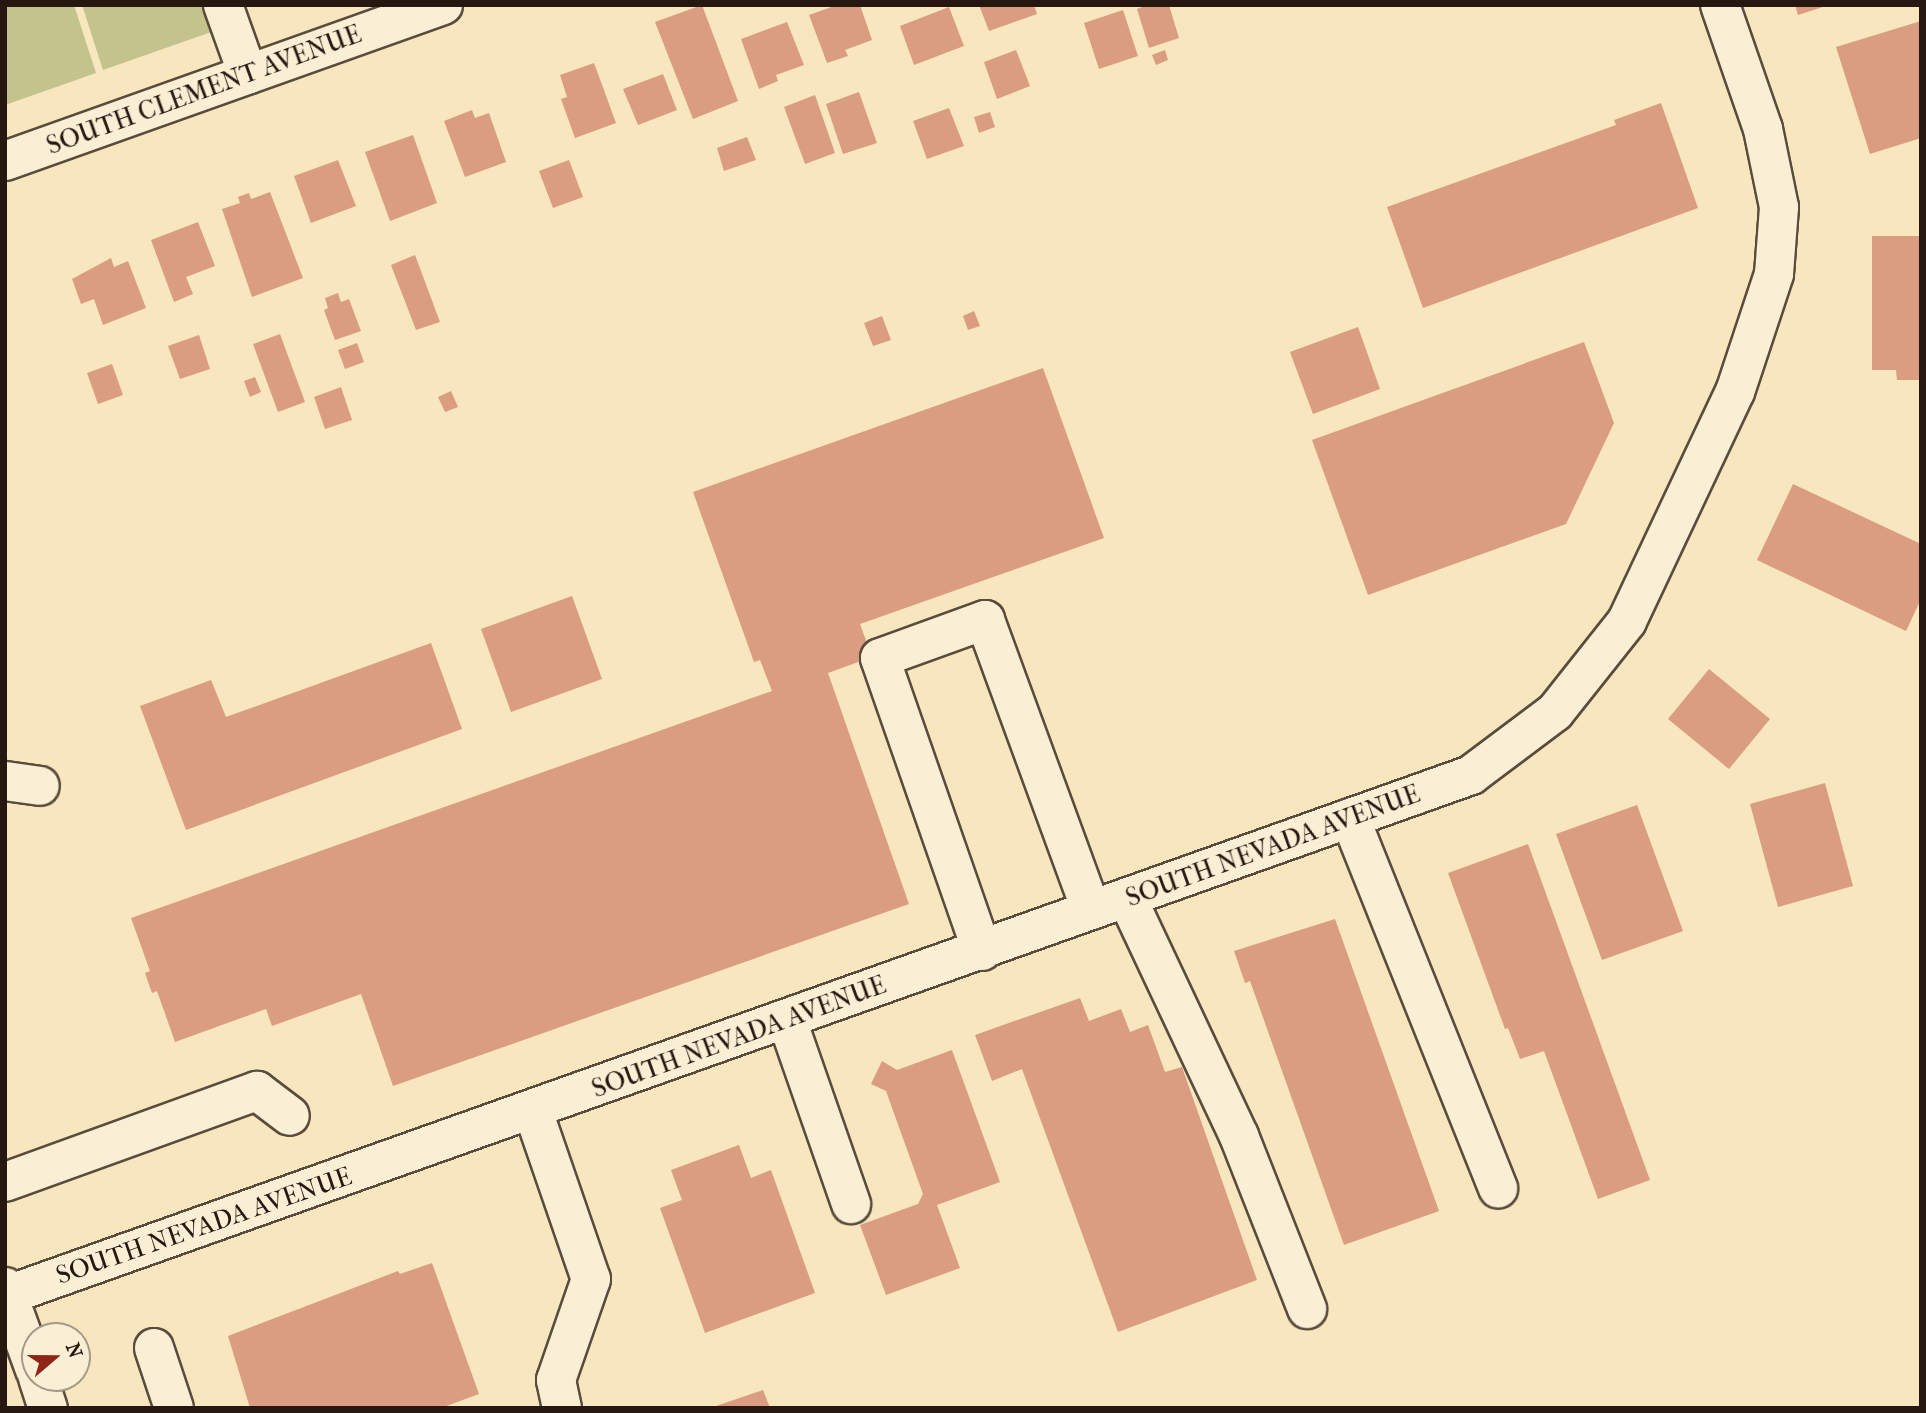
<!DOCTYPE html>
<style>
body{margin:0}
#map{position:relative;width:1926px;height:1413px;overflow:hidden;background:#f7e6be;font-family:"IM FELL French Canon",serif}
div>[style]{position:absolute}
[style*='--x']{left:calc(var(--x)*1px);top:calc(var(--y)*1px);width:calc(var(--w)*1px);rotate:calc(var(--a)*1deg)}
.green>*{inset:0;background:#c3c38d}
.building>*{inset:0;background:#da9d81}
.roads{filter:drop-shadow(2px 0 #5a4c3c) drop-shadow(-2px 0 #5a4c3c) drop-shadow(0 2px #5a4c3c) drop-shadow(0 -2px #5a4c3c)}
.minor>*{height:38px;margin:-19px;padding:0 19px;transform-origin:19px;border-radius:19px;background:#faefd5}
span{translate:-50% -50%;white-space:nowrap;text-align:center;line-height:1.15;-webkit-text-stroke:7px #faefd5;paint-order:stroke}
.street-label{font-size:26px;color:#261811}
.frame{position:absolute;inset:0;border:7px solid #261811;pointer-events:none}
.north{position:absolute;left:21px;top:1322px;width:70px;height:70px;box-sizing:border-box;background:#faefd5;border:2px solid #a59987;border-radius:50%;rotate:70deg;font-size:19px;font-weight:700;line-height:28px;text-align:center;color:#261811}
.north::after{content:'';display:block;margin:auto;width:24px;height:32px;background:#8f2418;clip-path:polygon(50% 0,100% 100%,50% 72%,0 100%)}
</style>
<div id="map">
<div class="green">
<i style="clip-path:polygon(5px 5px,74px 5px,96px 73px,5px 105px)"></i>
<i style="clip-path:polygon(82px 5px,209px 5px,217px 30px,103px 70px)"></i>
</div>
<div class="building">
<i style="clip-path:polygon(702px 5px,738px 101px,693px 119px,655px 22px)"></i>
<i style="clip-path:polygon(837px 5px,860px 5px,872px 40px,845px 50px,848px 56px,827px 63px,809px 15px)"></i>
<i style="clip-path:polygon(979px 5px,1034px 5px,1037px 14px,989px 31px)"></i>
<i style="clip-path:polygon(1147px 5px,1169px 5px,1179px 38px,1149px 48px,1137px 9px)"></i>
<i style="clip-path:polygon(1795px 5px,1826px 5px,1826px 6px,1798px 15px)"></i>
<i style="clip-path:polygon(949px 7px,964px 46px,914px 65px,900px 26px)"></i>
<i style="clip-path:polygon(1123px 10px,1138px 56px,1099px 69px,1084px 23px)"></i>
<i style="clip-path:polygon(1921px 21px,1921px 138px,1870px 154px,1836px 47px)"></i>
<i style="clip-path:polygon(787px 22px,804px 65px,776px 75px,778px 81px,759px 89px,741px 39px)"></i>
<i style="clip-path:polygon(1016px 50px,1030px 86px,997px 99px,984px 62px)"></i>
<i style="clip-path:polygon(1165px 50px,1168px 60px,1156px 65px,1152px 55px)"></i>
<i style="clip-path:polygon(594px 63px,616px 123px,575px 138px,561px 99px,567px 97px,560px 75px)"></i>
<i style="clip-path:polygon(663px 74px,677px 110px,638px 125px,623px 89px)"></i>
<i style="clip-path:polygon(859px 92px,877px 143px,843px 154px,826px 104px)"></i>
<i style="clip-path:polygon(815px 95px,835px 153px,805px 164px,784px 107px)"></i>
<i style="clip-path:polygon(1661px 103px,1698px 208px,1423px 308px,1387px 207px,1616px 125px,1614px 120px)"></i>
<i style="clip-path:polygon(949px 108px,964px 146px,927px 159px,913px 121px)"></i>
<i style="clip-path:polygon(472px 110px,475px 118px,489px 113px,506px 162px,465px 177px,444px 121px)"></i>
<i style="clip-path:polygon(990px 112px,995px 127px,979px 133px,974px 117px)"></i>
<i style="clip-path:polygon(413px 135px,437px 203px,390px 221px,365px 152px)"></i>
<i style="clip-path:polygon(747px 137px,756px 160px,724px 171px,717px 148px)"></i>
<i style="clip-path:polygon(338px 160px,356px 206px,311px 223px,294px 176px)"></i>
<i style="clip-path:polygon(569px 160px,583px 197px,553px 208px,539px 171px)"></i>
<i style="clip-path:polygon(270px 192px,303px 278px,252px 297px,222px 209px,240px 203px,238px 197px,249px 193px,251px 199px)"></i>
<i style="clip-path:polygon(198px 222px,215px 266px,186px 277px,193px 294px,174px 302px,151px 240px)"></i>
<i style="clip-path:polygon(1872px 236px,1921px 236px,1921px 380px,1897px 380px,1896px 370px,1872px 370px)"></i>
<i style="clip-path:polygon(415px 255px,440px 322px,416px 330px,391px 265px)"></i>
<i style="clip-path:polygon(111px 258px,114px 267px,128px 261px,146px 308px,103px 325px,94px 299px,81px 304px,72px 279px)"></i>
<i style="clip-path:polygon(338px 293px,341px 302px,349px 299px,361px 331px,335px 340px,324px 310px,328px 308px,325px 298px)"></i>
<i style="clip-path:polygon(974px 311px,980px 326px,968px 330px,963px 316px)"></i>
<i style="clip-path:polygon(882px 316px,891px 340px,873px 346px,864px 323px)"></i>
<i style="clip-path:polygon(1358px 327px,1380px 389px,1313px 414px,1290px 352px)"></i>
<i style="clip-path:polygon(280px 334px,305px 402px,278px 412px,253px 344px)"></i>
<i style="clip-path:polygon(199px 335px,210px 369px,180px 379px,168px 346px)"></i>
<i style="clip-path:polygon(1584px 342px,1614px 423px,1566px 524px,1368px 595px,1312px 440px)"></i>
<i style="clip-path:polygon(357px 343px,364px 362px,345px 369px,338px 350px)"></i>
<i style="clip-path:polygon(112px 364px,123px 395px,98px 404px,87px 373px)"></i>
<i style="clip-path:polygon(1043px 368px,1104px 538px,860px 624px,872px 657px,828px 673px,909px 904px,393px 1086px,361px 994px,272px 1026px,266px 1009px,175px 1042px,157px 991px,152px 993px,145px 973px,150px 971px,131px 918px,772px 691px,760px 660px,754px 662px,693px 492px)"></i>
<i style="clip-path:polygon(255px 377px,261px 392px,250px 397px,244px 381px)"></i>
<i style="clip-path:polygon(341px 387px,352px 420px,325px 429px,314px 397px)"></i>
<i style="clip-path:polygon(451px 391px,458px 407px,445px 412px,438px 397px)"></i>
<i style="clip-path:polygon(1793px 484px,1921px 544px,1921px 599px,1906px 631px,1757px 560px)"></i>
<i style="clip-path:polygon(572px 596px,602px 679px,511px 712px,481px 629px)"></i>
<i style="clip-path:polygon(431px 643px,462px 729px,186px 830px,140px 706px,211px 680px,226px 717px)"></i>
<i style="clip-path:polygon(1709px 669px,1770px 719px,1729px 769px,1668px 719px)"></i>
<i style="clip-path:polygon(1825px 783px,1853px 886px,1778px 907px,1750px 804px)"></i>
<i style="clip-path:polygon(1637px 805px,1683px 931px,1602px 960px,1556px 834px)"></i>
<i style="clip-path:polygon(1528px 844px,1650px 1180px,1598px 1199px,1544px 1051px,1520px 1059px,1508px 1028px,1505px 1029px,1448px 873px)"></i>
<i style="clip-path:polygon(1335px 919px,1439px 1211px,1344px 1245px,1250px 981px,1245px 983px,1234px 951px)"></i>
<i style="clip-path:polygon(1080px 998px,1089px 1021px,1121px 1009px,1130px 1032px,1148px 1025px,1165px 1072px,1182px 1067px,1257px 1280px,1118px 1332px,1022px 1069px,992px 1081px,975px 1035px)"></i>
<i style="clip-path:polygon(952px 1050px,1000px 1182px,937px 1205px,960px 1268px,886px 1295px,860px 1225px,918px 1204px,923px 1194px,886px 1091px,871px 1084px,882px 1061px,897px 1070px)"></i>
<i style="clip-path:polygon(739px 1145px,751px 1178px,771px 1170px,815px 1293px,705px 1333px,660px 1208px,682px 1200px,671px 1170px)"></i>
<i style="clip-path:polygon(432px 1263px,479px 1394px,441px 1408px,250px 1408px,228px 1336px,398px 1271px,400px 1274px)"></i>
<i style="clip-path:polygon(763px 1390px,770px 1408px,714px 1408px,713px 1407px)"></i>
</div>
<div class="roads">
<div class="minor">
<i style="--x:223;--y:5;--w:74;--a:70.3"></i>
<i style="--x:5;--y:161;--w:465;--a:-19.6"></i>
<i style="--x:5;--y:781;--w:35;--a:8"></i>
<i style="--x:1350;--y:818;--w:399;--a:68.2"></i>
<i style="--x:1127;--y:898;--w:263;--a:64.8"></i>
<i style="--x:1239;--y:1136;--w:186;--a:68.5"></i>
<i style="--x:982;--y:951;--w:310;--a:-109.2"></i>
<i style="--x:880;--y:658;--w:112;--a:-19.9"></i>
<i style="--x:985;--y:620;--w:309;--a:69.9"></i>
<i style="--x:787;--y:1020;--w:195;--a:70.8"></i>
<i style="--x:533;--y:1111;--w:178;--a:71"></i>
<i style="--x:591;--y:1279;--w:107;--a:109.1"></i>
<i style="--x:556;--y:1380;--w:29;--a:78"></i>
<i style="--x:5;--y:1182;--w:268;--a:-19.9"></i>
<i style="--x:257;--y:1091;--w:41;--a:37.1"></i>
<i style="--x:5;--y:1287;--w:88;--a:70.1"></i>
<i style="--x:5;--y:1296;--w:1556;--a:-19.56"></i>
<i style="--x:1471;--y:775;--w:105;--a:-36.9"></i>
<i style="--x:1555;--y:712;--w:116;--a:-51.6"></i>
<i style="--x:1627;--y:621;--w:253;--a:-64.8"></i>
<i style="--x:1735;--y:392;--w:124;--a:-71.7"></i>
<i style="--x:1774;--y:274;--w:67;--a:-85.7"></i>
<i style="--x:1779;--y:207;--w:80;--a:-101.6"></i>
<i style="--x:1763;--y:129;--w:131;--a:-109.1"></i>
<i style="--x:154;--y:1348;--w:63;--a:71.6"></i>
<i style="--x:38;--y:1378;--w:32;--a:72"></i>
</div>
</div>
<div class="street-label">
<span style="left:204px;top:90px;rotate:-20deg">SOUTH CLEMENT AVENUE</span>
<span style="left:1273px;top:846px;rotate:-20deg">SOUTH NEVADA AVENUE</span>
<span style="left:739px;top:1037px;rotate:-20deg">SOUTH NEVADA AVENUE</span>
<span style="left:204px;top:1226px;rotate:-19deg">SOUTH NEVADA AVENUE</span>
</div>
<div class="frame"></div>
<div class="north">N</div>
</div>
